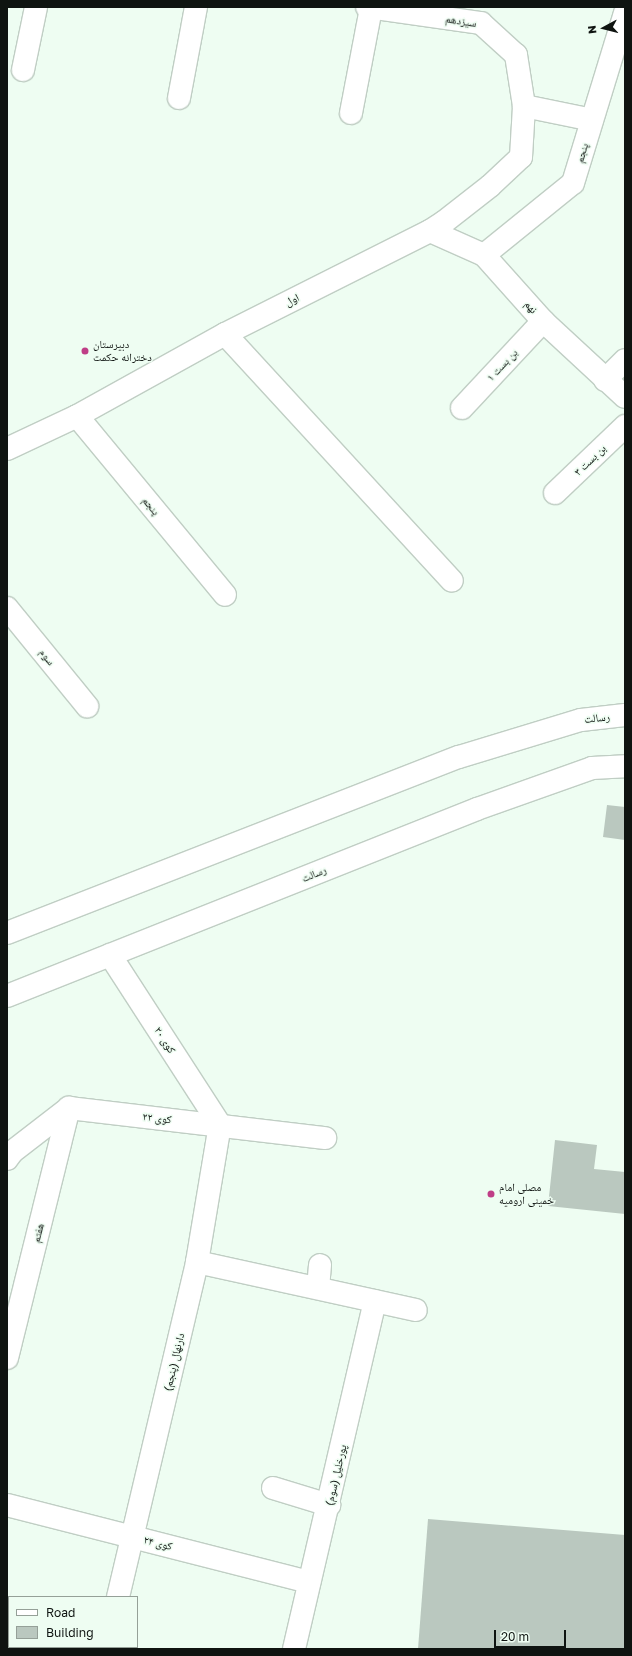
<!DOCTYPE html>
<meta charset="utf-8">
<style>
body{margin:0}
#map{position:relative;width:632px;height:1656px;overflow:hidden;background:#eefdf2;font-family:"Golos Text","Noto Naskh Arabic",sans-serif}
div>[style]{position:absolute}
[style*='--x']{left:calc(var(--x)*1px);top:calc(var(--y)*1px);width:calc(var(--w)*1px);rotate:calc(var(--a)*1deg)}
.building>*{inset:0;background:#bac8bf}
.roads{filter:drop-shadow(1px 0 #c0cec4) drop-shadow(-1px 0 #c0cec4) drop-shadow(0 1px #c0cec4) drop-shadow(0 -1px #c0cec4)}
.street>*{height:22px;margin:-11px;padding:0 11px;transform-origin:11px;border-radius:11px;background:#fff}
.primary>*{height:22px;margin:-11px;padding:0 11px;transform-origin:11px;border-radius:11px;background:#fff}
.dots>*{width:11px;height:11px;translate:-50% -50%;box-sizing:border-box;border:2px solid #eefdf2;border-radius:50%}
span{translate:-50% -50%;white-space:nowrap;text-align:center;line-height:1.15;-webkit-text-stroke:3px #eefdf2;paint-order:stroke}
.street-label{font-size:11px;color:#0f1411}
.poi-label{font-size:11px;color:#0f1411}
.left{translate:0 -50%;text-align:left}
.frame{position:absolute;inset:0;border:8px solid #0f1411;pointer-events:none}
.legend{position:absolute;left:8px;top:1596px;width:130px;height:52px;box-sizing:border-box;background:#eefdf2;border:1px solid #95a098;margin:0;padding:5px 7px;list-style:none;font-size:12px;color:#0f1411}
.legend li{display:flex;align-items:center;gap:8px;height:20px}
.legend b{width:20px;border:1px solid #95a098}
.north{position:absolute;left:584px;top:8px;width:40px;height:40px;-webkit-text-stroke:3px #eefdf2;paint-order:stroke;rotate:263deg;font-size:11px;font-weight:700;line-height:16px;text-align:center;color:#0f1411}
.north::after{content:'';display:block;margin:auto;width:14px;height:18px;background:#0f1411;clip-path:polygon(50% 0,100% 100%,50% 72%,0 100%)}
.scale{position:absolute;left:494px;top:1630px;width:72px;height:18px;box-sizing:border-box;border:2px solid #0f1411;border-top:0;padding-left:5px;font-size:12px;line-height:14px;white-space:nowrap;color:#0f1411;-webkit-text-stroke:3px #eefdf2;paint-order:stroke}
</style>
<div id="map">
<div class="building">
<i style="clip-path:polygon(607px 805px,625px 807px,625px 840px,603px 837px)"></i>
<i style="clip-path:polygon(555px 1140px,597px 1145px,594px 1169px,625px 1172px,625px 1214px,548px 1206px)"></i>
<i style="clip-path:polygon(428px 1519px,625px 1535px,625px 1649px,418px 1649px)"></i>
</div>
<div class="roads">
<div class="street">
<i style="--x:23;--y:70;--w:64;--a:-78.3"></i>
<i style="--x:179;--y:98;--w:93;--a:-79.4"></i>
<i style="--x:524;--y:106;--w:69;--a:11.6"></i>
<i style="--x:351;--y:113;--w:107;--a:-79.2"></i>
<i style="--x:430;--y:231;--w:59;--a:24"></i>
<i style="--x:484;--y:255;--w:89;--a:48.2"></i>
<i style="--x:543;--y:321;--w:112;--a:42.8"></i>
<i style="--x:484;--y:255;--w:114;--a:-39"></i>
<i style="--x:573;--y:183;--w:178;--a:-73"></i>
<i style="--x:225;--y:334;--w:335;--a:47.4"></i>
<i style="--x:605;--y:380;--w:28;--a:-45"></i>
<i style="--x:462;--y:408;--w:119;--a:-47"></i>
<i style="--x:77;--y:416;--w:232;--a:50.4"></i>
<i style="--x:7;--y:449;--w:77;--a:-25.2"></i>
<i style="--x:77;--y:416;--w:169;--a:-29"></i>
<i style="--x:225;--y:334;--w:229;--a:-26.7"></i>
<i style="--x:430;--y:231;--w:17;--a:-33"></i>
<i style="--x:444;--y:222;--w:58;--a:-38"></i>
<i style="--x:490;--y:186;--w:42;--a:-43.1"></i>
<i style="--x:521;--y:157;--w:51;--a:-86.6"></i>
<i style="--x:524;--y:106;--w:52;--a:-98.9"></i>
<i style="--x:516;--y:55;--w:47;--a:-137.6"></i>
<i style="--x:481;--y:23;--w:115;--a:-172"></i>
<i style="--x:555;--y:493;--w:97;--a:-43.7"></i>
<i style="--x:7;--y:608;--w:127;--a:50.8"></i>
<i style="--x:110;--y:955;--w:202;--a:57.1"></i>
<i style="--x:7;--y:1159;--w:9;--a:-54"></i>
<i style="--x:12;--y:1152;--w:72;--a:-37.7"></i>
<i style="--x:69;--y:1108;--w:258;--a:6.7"></i>
<i style="--x:197;--y:1262;--w:224;--a:12.4"></i>
<i style="--x:318;--y:1288;--w:23;--a:-85"></i>
<i style="--x:7;--y:1358;--w:258;--a:-76.1"></i>
<i style="--x:273;--y:1488;--w:59;--a:16.9"></i>
<i style="--x:7;--y:1505;--w:312;--a:14.3"></i>
<i style="--x:118;--y:1597;--w:344;--a:-76.7"></i>
<i style="--x:197;--y:1262;--w:139;--a:-80.5"></i>
<i style="--x:105;--y:1649;--w:2;--a:-63"></i>
<i style="--x:294;--y:1649;--w:357;--a:-76.9"></i>
</div>
<div class="primary">
<i style="--x:7;--y:933;--w:485;--a:-21.3"></i>
<i style="--x:459;--y:757;--w:127;--a:-16.9"></i>
<i style="--x:581;--y:720;--w:44;--a:-6.5"></i>
<i style="--x:7;--y:996;--w:506;--a:-21.7"></i>
<i style="--x:477;--y:809;--w:122;--a:-19.6"></i>
<i style="--x:592;--y:768;--w:33;--a:-3"></i>
</div>
</div>
<div class="dots">
<i style="left:85px;top:351px;background:#bf3e87"></i>
<i style="left:491px;top:1194px;background:#bf3e87"></i>
</div>
<div class="street-label">
<span style="left:461px;top:21px;rotate:9deg">سیزدهم</span>
<span style="left:582px;top:153px;rotate:-74deg">پنجم</span>
<span style="left:292px;top:300px;rotate:-27deg">اول</span>
<span style="left:531px;top:307px;rotate:48deg">نهم</span>
<span style="left:502px;top:365px;rotate:-47deg">بن بست ۱</span>
<span style="left:590px;top:460px;rotate:-44deg">بن بست ۳</span>
<span style="left:151px;top:506px;rotate:50deg">پنجم</span>
<span style="left:47px;top:657px;rotate:51deg">سوم</span>
<span style="left:597px;top:718px;rotate:-6deg">رسالت</span>
<span style="left:314px;top:874px;rotate:-22deg">رسالت</span>
<span style="left:165px;top:1040px;rotate:57deg">کوی ۲۰</span>
<span style="left:157px;top:1118px;rotate:7deg">کوی ۲۲</span>
<span style="left:38px;top:1233px;rotate:-76deg">هفتم</span>
<span style="left:174px;top:1362px;rotate:-77deg">دارنهال (پنجم)</span>
<span style="left:336px;top:1475px;rotate:-77deg">پورخلیل (سوم)</span>
<span style="left:158px;top:1543px;rotate:14deg">کوی ۲۴</span>
</div>
<div class="poi-label">
<span class="left" style="left:93px;top:351px">دبیرستان<br>دخترانه حکمت</span>
<span class="left" style="left:499px;top:1194px">مصلی امام<br>خمینی ارومیه</span>
</div>
<div class="frame"></div>
<ul class="legend">
<li><b style="height:5px;background:#fff"></b>Road</li>
<li><b style="height:11px;background:#bac8bf"></b>Building</li>
</ul>
<div class="north">N</div>
<div class="scale">20 m</div>
</div>
